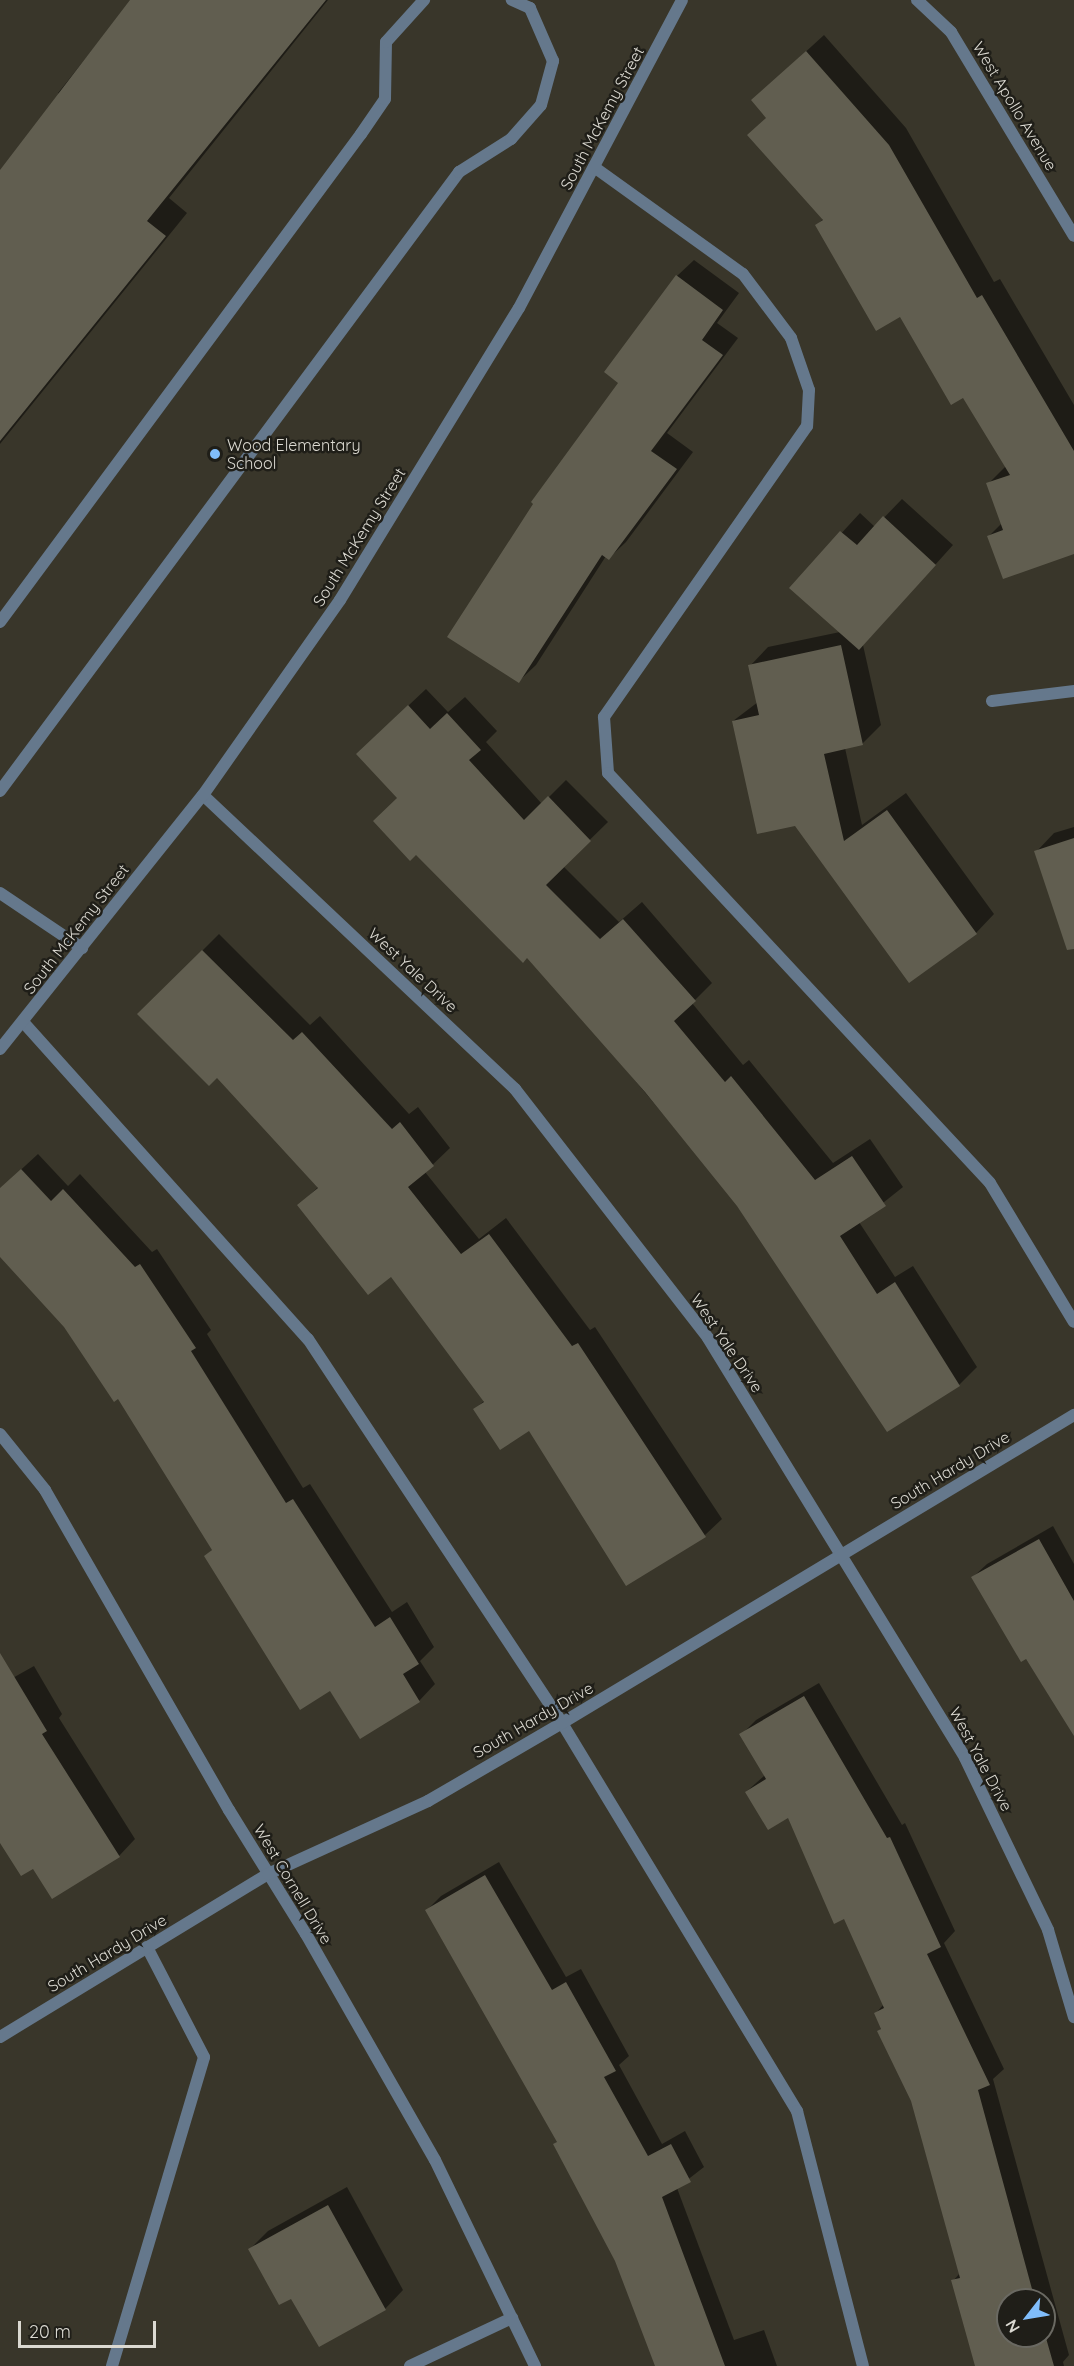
<!DOCTYPE html>
<style>
body{margin:0}
#map{position:relative;width:1074px;height:2366px;overflow:hidden;background:#39362a;font-family:Quicksand,sans-serif}
div>[style]{position:absolute}
[style*='--x']{left:calc(var(--x)*1px);top:calc(var(--y)*1px);width:calc(var(--w)*1px);rotate:calc(var(--a)*1deg)}
.shadow>*{inset:0;background:#0007}
.building>*{inset:0;background:#615e50}
.service>*{height:12px;margin:-6px;padding:0 6px;transform-origin:6px;border-radius:6px;background:#65788c}
.minor>*{height:12px;margin:-6px;padding:0 6px;transform-origin:6px;border-radius:6px;background:#65788c}
.tertiary>*{height:12px;margin:-6px;padding:0 6px;transform-origin:6px;border-radius:6px;background:#65788c}
.dots>*{width:16px;height:16px;translate:-50% -50%;box-sizing:border-box;border:3px solid #1f1e18;border-radius:50%}
span{translate:-50% -50%;white-space:nowrap;text-align:center;line-height:1.15;-webkit-text-stroke:5px #1f1e18;paint-order:stroke}
.street-label{font-size:16px;color:#dbd9d1}
.poi-label{font-size:16px;color:#dbd9d1}
.left{translate:0 -50%;text-align:left}
.north{position:absolute;left:996px;top:2288px;width:60px;height:60px;box-sizing:border-box;background:#1f1e18;border:2px solid #6a6962;border-radius:50%;rotate:239deg;font-size:16px;font-weight:700;line-height:24px;text-align:center;color:#dbd9d1}
.north::after{content:'';display:block;margin:auto;width:21px;height:27px;background:#80bdfa;clip-path:polygon(50% 0,100% 100%,50% 72%,0 100%)}
.scale{position:absolute;left:18px;top:2321px;width:138px;height:27px;box-sizing:border-box;border:3px solid #dbd9d1;border-top:0;padding-left:8px;font-size:18px;line-height:21px;white-space:nowrap;color:#dbd9d1;-webkit-text-stroke:4px #1f1e18;paint-order:stroke}
</style>
<div id="map">
<div class="shadow">
<i style="clip-path:polygon(132px 0,328px 0,169px 198px,187px 213px,0 444px,0 173px,62px 96px,58px 93px)"></i>
<i style="clip-path:polygon(824px 35px,906px 128px,994px 282px,1000px 279px,1074px 405px,1074px 552px,989px 536px,1002px 523px,988px 484px,1006px 466px,964px 396px,901px 315px,817px 225px,824px 218px,767px 117px,753px 100px)"></i>
<i style="clip-path:polygon(694px 260px,739px 293px,717px 323px,738px 338px,667px 433px,693px 452px,626px 542px,609px 558px,606px 556px,536px 665px,519px 681px,677px 276px)"></i>
<i style="clip-path:polygon(902px 499px,953px 545px,863px 645px,881px 725px,862px 744px,845px 748px,862px 825px,906px 793px,994px 914px,976px 933px,909px 981px,733px 721px,758px 702px,750px 666px,768px 647px,840px 632px,791px 588px,860px 513px,875px 527px)"></i>
<i style="clip-path:polygon(426px 689px,448px 712px,465px 697px,497px 731px,486px 742px,542px 804px,566px 780px,608px 822px,563px 866px,619px 922px,642px 902px,712px 983px,692px 1003px,743px 1065px,749px 1060px,833px 1163px,870px 1139px,903px 1187px,859px 1222px,895px 1277px,913px 1266px,977px 1367px,959px 1385px,739px 1205px,399px 798px,376px 736px)"></i>
<i style="clip-path:polygon(1074px 827px,1074px 942px,1036px 852px,1054px 833px)"></i>
<i style="clip-path:polygon(219px 934px,310px 1025px,320px 1016px,409px 1114px,418px 1107px,450px 1148px,425px 1172px,479px 1239px,506px 1218px,590px 1330px,595px 1327px,722px 1519px,705px 1535px,627px 1584px,529px 1429px,475px 1409px,485px 1400px,391px 1274px,299px 1206px,318px 1187px,217px 1076px,139px 1014px)"></i>
<i style="clip-path:polygon(38px 1154px,68px 1186px,80px 1174px,152px 1252px,157px 1249px,211px 1330px,207px 1334px,303px 1488px,310px 1484px,392px 1612px,407px 1602px,434px 1647px,420px 1661px,435px 1684px,419px 1701px,331px 1688px,206px 1556px,213px 1549px,119px 1397px,65px 1326px,0 1255px,0 1189px)"></i>
<i style="clip-path:polygon(1053px 1526px,1074px 1564px,1074px 1733px,973px 1577px,987px 1564px)"></i>
<i style="clip-path:polygon(34px 1666px,62px 1714px,59px 1718px,135px 1839px,119px 1856px,34px 1867px,0 1840px,0 1680px,2px 1684px)"></i>
<i style="clip-path:polygon(evenodd,819px 1683px,902px 1825px,905px 1823px,955px 1931px,944px 1943px,1004px 2069px,993px 2079px,1069px 2355px,1063px 2362px,1064px 2366px,977px 2366px,953px 2281px,960px 2273px,912px 2100px,879px 2031px,882px 2027px,876px 2013px,884px 2004px,845px 1917px,788px 1816px,746px 1792px,765px 1775px,741px 1735px,756px 1720px,819px 1683px,1008px 2300px,1044px 2300px,1044px 2336px,1008px 2336px,1008px 2300px)"></i>
<i style="clip-path:polygon(499px 1862px,566px 1977px,581px 1969px,629px 2056px,619px 2065px,662px 2144px,685px 2131px,704px 2167px,677px 2188px,734px 2340px,764px 2330px,777px 2366px,660px 2366px,616px 2260px,559px 2141px,427px 1910px,441px 1896px)"></i>
<i style="clip-path:polygon(347px 2187px,403px 2290px,385px 2309px,292px 2296px,250px 2249px,268px 2231px)"></i>
</div>
<div class="building">
<i style="clip-path:polygon(130px 0,326px 0,147px 221px,166px 236px,0 441px,0 170px)"></i>
<i style="clip-path:polygon(806px 51px,889px 145px,977px 298px,982px 295px,1074px 451px,1074px 554px,1003px 579px,987px 536px,1003px 530px,986px 483px,1010px 475px,963px 398px,951px 405px,900px 317px,876px 331px,815px 225px,823px 220px,747px 135px,766px 118px,751px 100px)"></i>
<i style="clip-path:polygon(676px 275px,723px 310px,702px 340px,723px 355px,651px 451px,677px 469px,609px 560px,602px 555px,519px 683px,447px 637px,533px 504px,531px 502px,618px 383px,604px 372px)"></i>
<i style="clip-path:polygon(883px 516px,936px 565px,859px 650px,789px 588px,840px 531px,857px 545px)"></i>
<i style="clip-path:polygon(841px 645px,863px 745px,824px 754px,844px 841px,887px 810px,977px 934px,909px 983px,795px 826px,757px 834px,732px 721px,759px 715px,748px 665px)"></i>
<i style="clip-path:polygon(408px 705px,430px 729px,447px 713px,481px 750px,469px 760px,524px 820px,548px 796px,591px 841px,546px 885px,600px 939px,623px 919px,696px 1001px,674px 1021px,725px 1082px,731px 1076px,815px 1180px,852px 1156px,886px 1206px,840px 1236px,877px 1294px,895px 1282px,960px 1386px,887px 1432px,737px 1206px,645px 1092px,527px 958px,523px 963px,416px 855px,410px 861px,373px 821px,397px 798px,356px 754px)"></i>
<i style="clip-path:polygon(1074px 838px,1074px 949px,1067px 950px,1034px 851px)"></i>
<i style="clip-path:polygon(202px 950px,293px 1040px,302px 1032px,392px 1129px,400px 1122px,434px 1166px,408px 1187px,461px 1254px,489px 1234px,572px 1346px,578px 1343px,706px 1537px,626px 1586px,529px 1431px,500px 1450px,473px 1409px,484px 1402px,391px 1277px,368px 1295px,297px 1205px,318px 1188px,217px 1078px,209px 1086px,137px 1014px)"></i>
<i style="clip-path:polygon(21px 1169px,51px 1201px,63px 1189px,135px 1267px,140px 1264px,196px 1348px,191px 1351px,286px 1503px,293px 1499px,375px 1627px,390px 1617px,419px 1664px,403px 1674px,420px 1702px,360px 1739px,330px 1691px,300px 1710px,204px 1556px,212px 1550px,118px 1399px,114px 1402px,64px 1327px,0 1257px,0 1188px)"></i>
<i style="clip-path:polygon(1039px 1539px,1074px 1601px,1074px 1736px,1026px 1659px,1021px 1662px,971px 1577px)"></i>
<i style="clip-path:polygon(0 1653px,47px 1731px,42px 1734px,120px 1857px,52px 1899px,33px 1869px,21px 1876px,0 1843px)"></i>
<i style="clip-path:polygon(804px 1696px,887px 1838px,890px 1837px,941px 1947px,927px 1954px,990px 2085px,978px 2090px,1035px 2300px,1008px 2300px,1008px 2336px,1044px 2336px,1044px 2331px,1054px 2366px,975px 2366px,951px 2280px,960px 2278px,911px 2101px,877px 2031px,881px 2029px,874px 2013px,884px 2008px,844px 1919px,834px 1924px,788px 1818px,768px 1830px,745px 1792px,766px 1779px,739px 1734px)"></i>
<i style="clip-path:polygon(485px 1875px,552px 1990px,566px 1982px,616px 2071px,604px 2077px,648px 2156px,671px 2144px,691px 2182px,662px 2197px,725px 2366px,655px 2366px,615px 2261px,553px 2144px,557px 2142px,425px 1910px)"></i>
<i style="clip-path:polygon(328px 2205px,386px 2310px,319px 2347px,291px 2299px,279px 2305px,248px 2249px)"></i>
</div>
<div class="service">
<i style="--x:594;--y:167;--w:183;--a:35.7"></i>
<i style="--x:743;--y:274;--w:80;--a:53.1"></i>
<i style="--x:791;--y:338;--w:55;--a:70.9"></i>
<i style="--x:809;--y:390;--w:36;--a:93"></i>
<i style="--x:807;--y:426;--w:355;--a:124.9"></i>
<i style="--x:604;--y:717;--w:56;--a:85.9"></i>
<i style="--x:608;--y:773;--w:560;--a:47.02"></i>
<i style="--x:990;--y:1183;--w:162;--a:58.9"></i>
<i style="--x:0;--y:622;--w:607;--a:-53.51"></i>
<i style="--x:361;--y:134;--w:42;--a:-55.6"></i>
<i style="--x:385;--y:99;--w:57;--a:-89"></i>
<i style="--x:386;--y:42;--w:57;--a:-47.9"></i>
<i style="--x:0;--y:791;--w:771;--a:-53.44"></i>
<i style="--x:459;--y:172;--w:62;--a:-32.4"></i>
<i style="--x:511;--y:139;--w:45;--a:-48.6"></i>
<i style="--x:541;--y:105;--w:46;--a:-74.7"></i>
<i style="--x:553;--y:61;--w:58;--a:-113.5"></i>
<i style="--x:530;--y:8;--w:20;--a:-156"></i>
<i style="--x:0;--y:893;--w:99;--a:33.9"></i>
<i style="--x:24;--y:1023;--w:425;--a:48.1"></i>
<i style="--x:308;--y:1339;--w:460;--a:56.5"></i>
<i style="--x:562;--y:1723;--w:454;--a:58.8"></i>
<i style="--x:797;--y:2111;--w:263;--a:75.5"></i>
<i style="--x:112;--y:2366;--w:322;--a:-73.4"></i>
<i style="--x:204;--y:2057;--w:124;--a:-117.4"></i>
<i style="--x:410;--y:2366;--w:113;--a:-25.2"></i>
</div>
<div class="minor">
<i style="--x:917;--y:0;--w:47;--a:43.3"></i>
<i style="--x:951;--y:32;--w:238;--a:58.9"></i>
<i style="--x:992;--y:701;--w:83;--a:-7"></i>
<i style="--x:203;--y:795;--w:429;--a:43.3"></i>
<i style="--x:515;--y:1089;--w:315;--a:52.2"></i>
<i style="--x:708;--y:1338;--w:492;--a:58.5"></i>
<i style="--x:965;--y:1758;--w:191;--a:64.2"></i>
<i style="--x:1048;--y:1930;--w:91;--a:73.4"></i>
<i style="--x:0;--y:1049;--w:325;--a:-51.4"></i>
<i style="--x:203;--y:795;--w:238;--a:-54.9"></i>
<i style="--x:340;--y:600;--w:342;--a:-58.5"></i>
<i style="--x:519;--y:308;--w:348;--a:-62.1"></i>
<i style="--x:0;--y:1434;--w:72;--a:51.2"></i>
<i style="--x:45;--y:1490;--w:369;--a:60.1"></i>
<i style="--x:229;--y:1810;--w:146;--a:58.2"></i>
<i style="--x:306;--y:1934;--w:260;--a:60.3"></i>
<i style="--x:435;--y:2160;--w:229;--a:64.1"></i>
</div>
<div class="tertiary">
<i style="--x:0;--y:2037;--w:314;--a:-31.3"></i>
<i style="--x:268;--y:1874;--w:176;--a:-24.5"></i>
<i style="--x:428;--y:1801;--w:155;--a:-30.2"></i>
<i style="--x:562;--y:1723;--w:598;--a:-31.03"></i>
</div>
<div class="dots">
<i style="left:215px;top:454px;background:#80bdfa"></i>
</div>
<div class="street-label">
<span style="left:1015px;top:106px;rotate:59deg">West Apollo Avenue</span>
<span style="left:602px;top:118px;rotate:-62deg">South McKemy Street</span>
<span style="left:359px;top:537px;rotate:-58deg">South McKemy Street</span>
<span style="left:76px;top:929px;rotate:-52deg">South McKemy Street</span>
<span style="left:413px;top:970px;rotate:43deg">West Yale Drive</span>
<span style="left:727px;top:1343px;rotate:56deg">West Yale Drive</span>
<span style="left:950px;top:1470px;rotate:-31deg">South Hardy Drive</span>
<span style="left:533px;top:1720px;rotate:-30deg">South Hardy Drive</span>
<span style="left:981px;top:1759px;rotate:62deg">West Yale Drive</span>
<span style="left:293px;top:1884px;rotate:59deg">West Cornell Drive</span>
<span style="left:107px;top:1953px;rotate:-31deg">South Hardy Drive</span>
</div>
<div class="poi-label">
<span class="left" style="left:227px;top:454px">Wood Elementary<br>School</span>
</div>
<div class="north">N</div>
<div class="scale">20 m</div>
</div>
